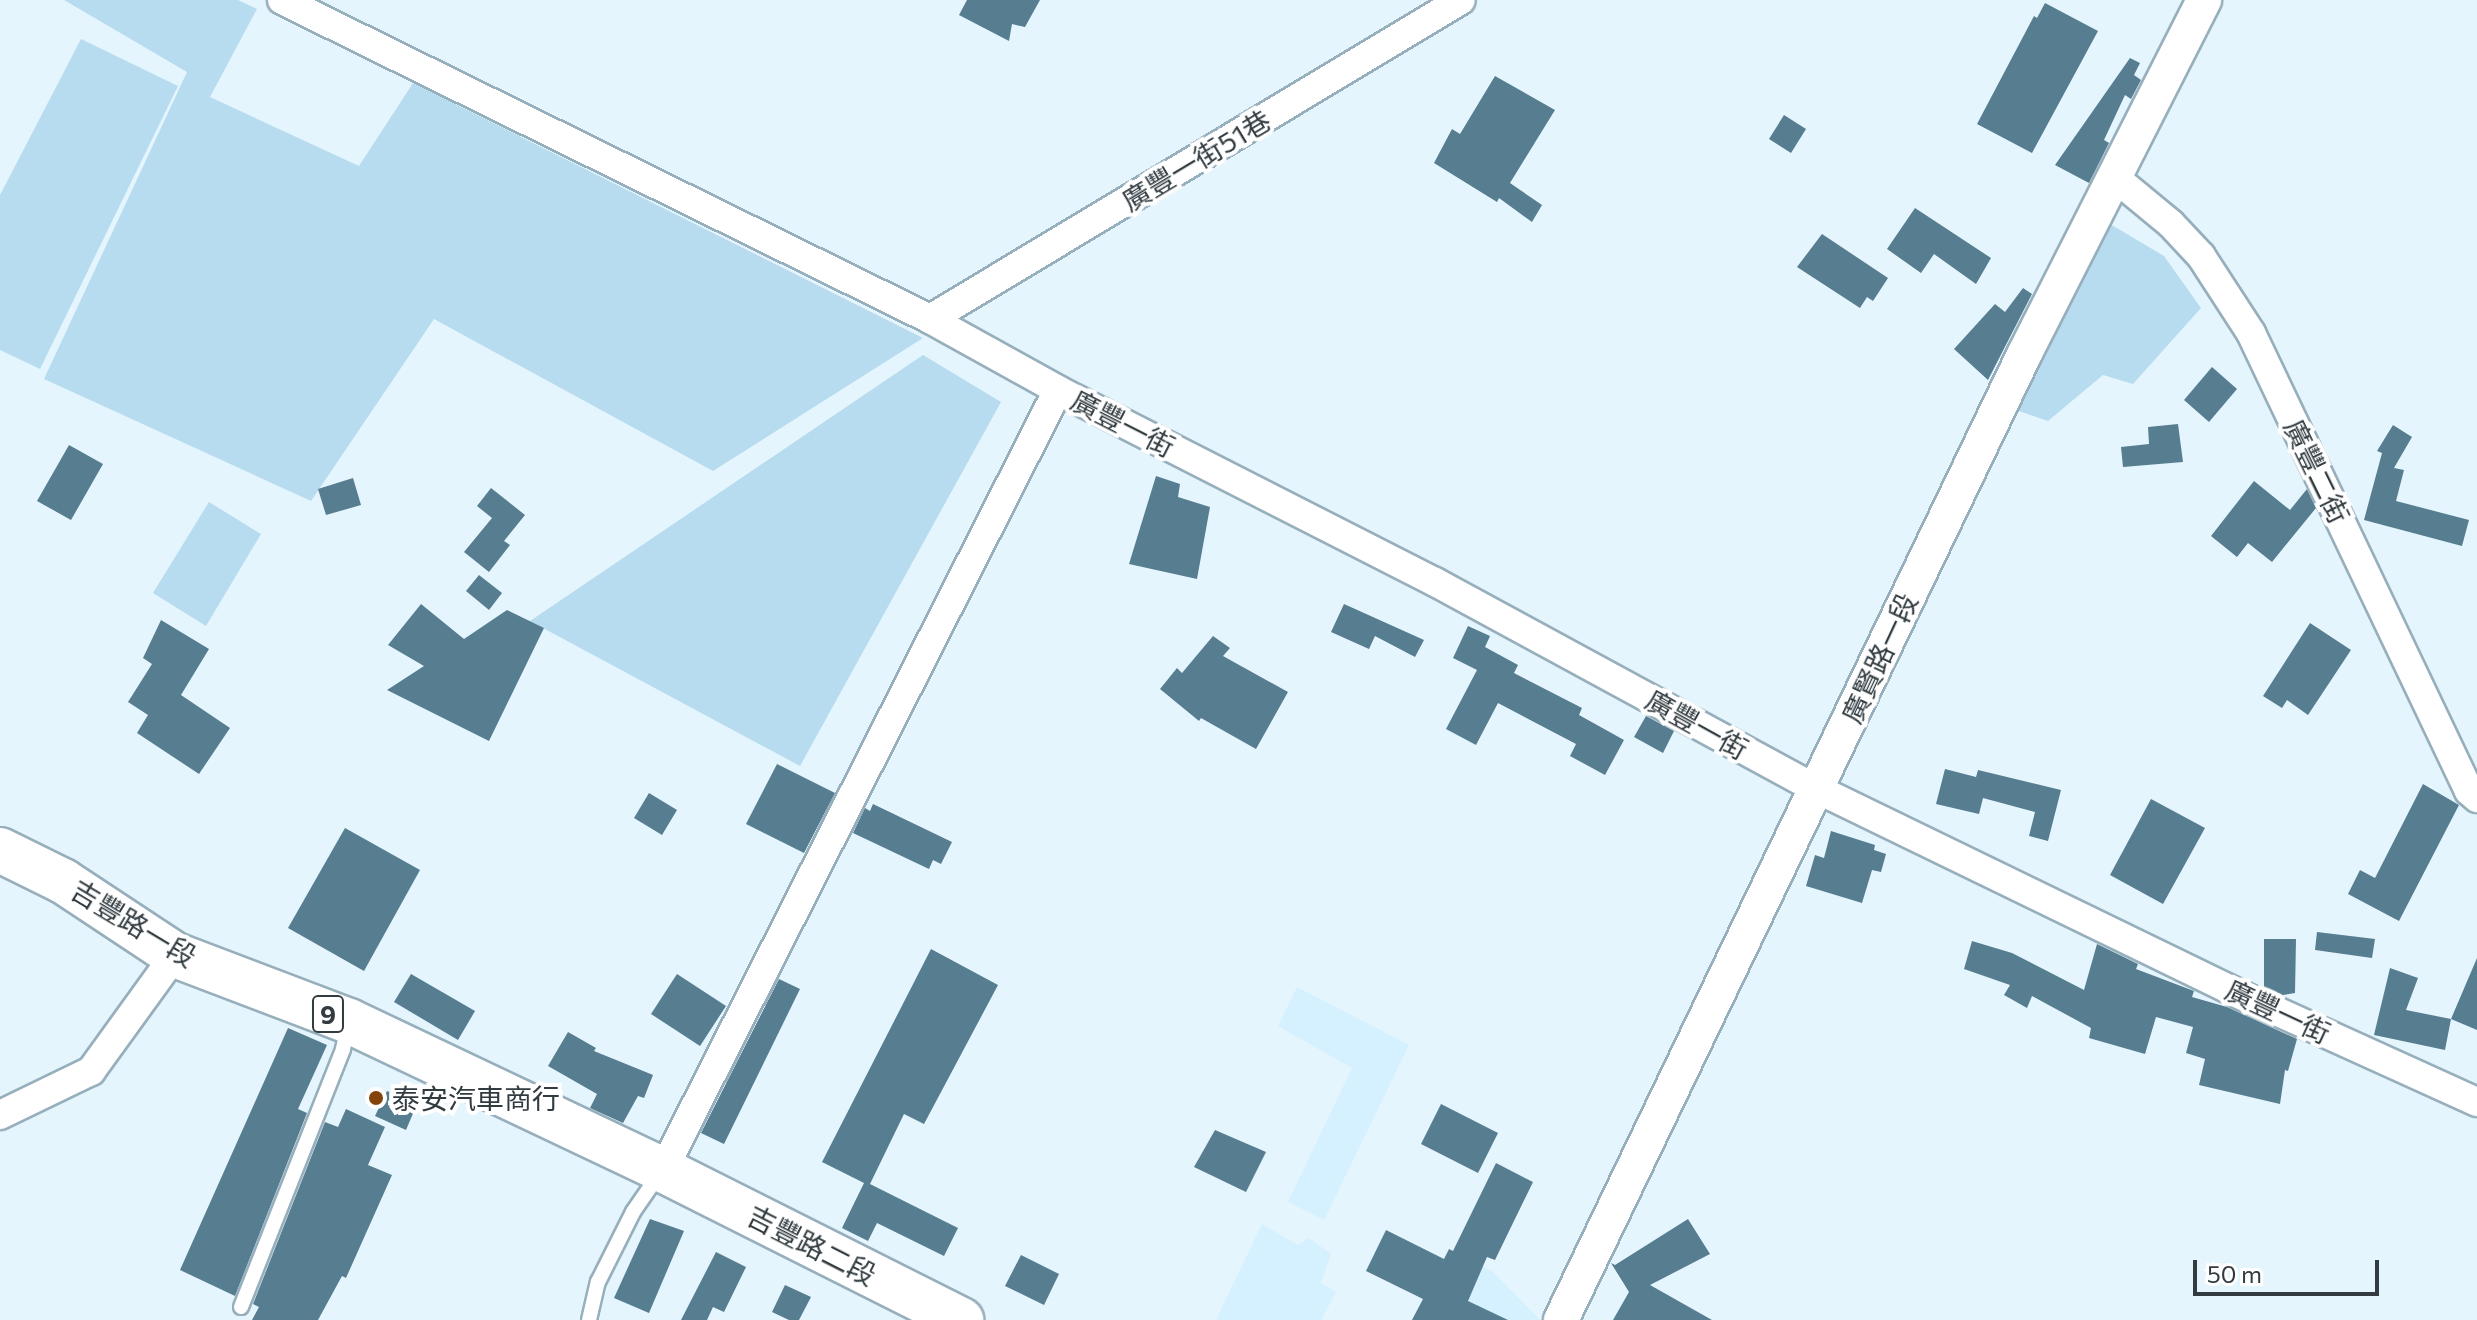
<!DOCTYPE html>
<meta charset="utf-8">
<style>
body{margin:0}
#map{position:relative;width:2477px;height:1320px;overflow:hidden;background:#e5f5fd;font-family:Commissioner,"Noto Sans TC",sans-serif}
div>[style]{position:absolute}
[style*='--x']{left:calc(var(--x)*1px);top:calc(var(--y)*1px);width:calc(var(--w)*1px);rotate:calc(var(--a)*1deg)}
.built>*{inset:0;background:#d5f0fe}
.green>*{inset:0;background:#b7dcef}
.building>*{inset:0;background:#567d90}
.roads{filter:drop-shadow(2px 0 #97afbc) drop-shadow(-2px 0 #97afbc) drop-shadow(0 2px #97afbc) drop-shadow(0 -2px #97afbc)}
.service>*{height:14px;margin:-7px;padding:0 7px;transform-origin:7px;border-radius:7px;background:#fff}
.minor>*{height:28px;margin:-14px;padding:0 14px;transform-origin:14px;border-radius:14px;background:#fff}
.tertiary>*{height:34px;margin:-17px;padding:0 17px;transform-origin:17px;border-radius:17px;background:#fff}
.primary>*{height:44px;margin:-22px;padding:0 22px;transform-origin:22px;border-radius:22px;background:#fff}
.dots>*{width:22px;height:22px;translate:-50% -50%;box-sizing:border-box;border:4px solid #fff;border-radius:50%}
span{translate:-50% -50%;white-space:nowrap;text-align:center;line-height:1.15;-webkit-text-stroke:8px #fff;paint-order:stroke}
.shield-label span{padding:2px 6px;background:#fff;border:2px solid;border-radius:6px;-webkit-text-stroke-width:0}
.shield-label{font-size:26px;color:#313b40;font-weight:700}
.street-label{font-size:28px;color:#313b40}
.poi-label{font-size:28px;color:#313b40}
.left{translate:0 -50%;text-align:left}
.scale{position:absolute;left:2193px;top:1260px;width:186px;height:36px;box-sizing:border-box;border:4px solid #313b40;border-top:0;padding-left:10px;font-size:24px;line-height:28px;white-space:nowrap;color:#313b40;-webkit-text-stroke:6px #fff;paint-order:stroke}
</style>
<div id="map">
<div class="built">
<i style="clip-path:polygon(1297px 987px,1409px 1045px,1324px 1220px,1288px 1202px,1352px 1068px,1278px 1026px)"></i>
<i style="clip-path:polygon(1262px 1224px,1298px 1245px,1309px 1238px,1331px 1254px,1321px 1283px,1336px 1292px,1321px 1320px,1216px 1320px)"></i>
<i style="clip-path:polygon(1449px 1249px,1492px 1271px,1540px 1320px,1412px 1320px)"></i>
</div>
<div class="green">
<i style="clip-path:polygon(64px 0,238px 0,257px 9px,210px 97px,359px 166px,413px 83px,923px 338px,713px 471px,434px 319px,311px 501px,44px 379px,187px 72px)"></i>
<i style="clip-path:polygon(81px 39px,178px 86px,40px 369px,0 350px,0 195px)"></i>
<i style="clip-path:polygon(2110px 224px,2164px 256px,2201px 308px,2133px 384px,2103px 375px,2048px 421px,2016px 410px)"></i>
<i style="clip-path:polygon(923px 355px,1001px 402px,800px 766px,530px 621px)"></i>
<i style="clip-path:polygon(209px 502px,261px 534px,206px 626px,153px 593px)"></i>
</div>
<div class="building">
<i style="clip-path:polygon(967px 0,1040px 0,1025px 27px,1012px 24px,1009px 41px,959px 15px)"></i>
<i style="clip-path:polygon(2045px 3px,2098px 31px,2032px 153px,1977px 124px,2034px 16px,2037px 18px)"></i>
<i style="clip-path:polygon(2130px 58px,2140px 63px,2134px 75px,2141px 80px,2131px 99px,2125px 95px,2104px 140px,2109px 143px,2089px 183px,2055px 165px)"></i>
<i style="clip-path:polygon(1495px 76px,1555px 110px,1510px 183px,1542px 205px,1532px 222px,1499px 198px,1497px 202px,1434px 163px,1452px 129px,1460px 134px)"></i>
<i style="clip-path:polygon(1784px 115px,1806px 129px,1791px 153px,1769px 139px)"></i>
<i style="clip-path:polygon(1915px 208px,1991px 258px,1976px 284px,1934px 254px,1921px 273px,1887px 249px)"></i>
<i style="clip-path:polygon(1822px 234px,1888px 278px,1873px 301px,1867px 297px,1860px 308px,1797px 267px)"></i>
<i style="clip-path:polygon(2023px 288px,2032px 294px,1988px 380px,1954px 349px,1995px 304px,2005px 312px)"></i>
<i style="clip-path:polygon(2212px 367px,2237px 389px,2209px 422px,2184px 400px)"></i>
<i style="clip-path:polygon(2178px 424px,2183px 462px,2123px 467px,2121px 447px,2149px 444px,2148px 427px)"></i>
<i style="clip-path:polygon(2393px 425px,2412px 437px,2394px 468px,2404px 470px,2396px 501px,2469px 520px,2462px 546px,2364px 520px,2382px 453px,2377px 451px)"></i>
<i style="clip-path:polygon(69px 445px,103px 464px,71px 520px,37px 501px)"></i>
<i style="clip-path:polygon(1156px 476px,1180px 484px,1178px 497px,1210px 507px,1197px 579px,1129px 564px)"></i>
<i style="clip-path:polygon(353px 478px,361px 505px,326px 515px,318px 489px)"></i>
<i style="clip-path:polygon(2254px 481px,2290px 510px,2307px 489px,2316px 508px,2272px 562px,2248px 543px,2237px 557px,2211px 536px)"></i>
<i style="clip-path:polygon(491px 488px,525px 515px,504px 541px,510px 545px,489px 572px,464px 552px,492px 518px,477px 506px)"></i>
<i style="clip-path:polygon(479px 575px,502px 593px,489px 610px,466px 591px)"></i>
<i style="clip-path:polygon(421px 604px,464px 639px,507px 610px,544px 628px,489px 741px,387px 690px,424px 666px,388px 645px)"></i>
<i style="clip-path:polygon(1344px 604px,1424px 640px,1415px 657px,1375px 636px,1369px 649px,1331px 632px)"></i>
<i style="clip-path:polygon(161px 620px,209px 649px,181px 695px,230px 728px,199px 774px,137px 733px,148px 715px,128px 702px,152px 664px,143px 658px)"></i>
<i style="clip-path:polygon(2310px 623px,2351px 650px,2308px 715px,2287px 700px,2282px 708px,2263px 696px)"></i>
<i style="clip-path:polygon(1468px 626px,1490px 636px,1485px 647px,1518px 665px,1514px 673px,1582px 708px,1579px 715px,1624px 740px,1605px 775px,1570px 756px,1576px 744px,1498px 703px,1476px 745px,1446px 729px,1477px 670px,1453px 658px)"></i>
<i style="clip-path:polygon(1213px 636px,1230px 648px,1223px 656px,1288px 692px,1256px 749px,1201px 718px,1199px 721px,1160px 689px,1177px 668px,1182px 673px)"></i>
<i style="clip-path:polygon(1646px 716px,1674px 731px,1663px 753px,1634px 737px)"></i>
<i style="clip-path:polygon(777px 764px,835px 793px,804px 853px,746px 824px)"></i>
<i style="clip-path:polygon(1945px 769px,1976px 777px,1978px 770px,2061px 790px,2048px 841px,2029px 836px,2035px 812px,1983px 798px,1979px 814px,1936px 804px)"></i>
<i style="clip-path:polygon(2423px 784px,2459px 805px,2399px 921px,2348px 894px,2360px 870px,2375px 878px)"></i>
<i style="clip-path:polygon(649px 793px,677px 810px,662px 835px,634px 818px)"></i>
<i style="clip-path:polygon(2151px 799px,2205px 828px,2163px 904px,2110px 875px)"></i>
<i style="clip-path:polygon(873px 804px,952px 842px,941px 864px,933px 860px,929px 869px,853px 833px,865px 808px,870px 811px)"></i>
<i style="clip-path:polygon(345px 828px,420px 870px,364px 971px,288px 928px)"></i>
<i style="clip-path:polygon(1831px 831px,1875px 845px,1874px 850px,1886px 854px,1881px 872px,1872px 870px,1862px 903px,1806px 886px,1815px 855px,1824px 858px)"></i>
<i style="clip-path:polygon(2317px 932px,2375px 939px,2372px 958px,2315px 950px)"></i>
<i style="clip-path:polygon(2264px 939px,2296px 939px,2295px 993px,2283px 995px,2264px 987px)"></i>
<i style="clip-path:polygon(1972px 941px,2012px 953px,2084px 990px,2097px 944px,2138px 964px,2136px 969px,2194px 991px,2192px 997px,2227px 1007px,2297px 1039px,2288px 1071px,2285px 1070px,2280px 1104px,2199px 1085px,2205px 1059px,2186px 1053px,2193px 1027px,2156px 1017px,2145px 1054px,2089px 1038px,2091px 1028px,2032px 996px,2027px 1008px,2004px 995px,2010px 985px,1964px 969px)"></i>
<i style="clip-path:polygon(931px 949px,998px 985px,924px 1124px,904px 1114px,870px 1184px,958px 1228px,944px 1256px,877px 1223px,868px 1241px,842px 1228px,864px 1183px,822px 1162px)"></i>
<i style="clip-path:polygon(2477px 958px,2477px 1030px,2451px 1019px)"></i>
<i style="clip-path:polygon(2390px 968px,2418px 978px,2406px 1010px,2451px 1019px,2445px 1050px,2374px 1035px)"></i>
<i style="clip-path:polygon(411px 974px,475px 1011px,458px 1040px,394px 1002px)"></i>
<i style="clip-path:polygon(677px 974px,726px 1006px,700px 1046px,651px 1014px)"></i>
<i style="clip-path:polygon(779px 979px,800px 989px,724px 1144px,701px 1133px)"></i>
<i style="clip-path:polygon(288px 1028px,327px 1045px,298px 1109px,307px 1113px,235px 1296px,180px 1270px)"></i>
<i style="clip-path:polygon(568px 1032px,596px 1048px,594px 1051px,653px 1075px,644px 1098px,638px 1096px,623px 1123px,590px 1108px,597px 1094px,548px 1066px)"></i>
<i style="clip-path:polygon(387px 1091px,417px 1104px,406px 1130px,375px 1116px)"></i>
<i style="clip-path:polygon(1441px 1104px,1498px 1133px,1478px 1173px,1421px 1144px)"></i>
<i style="clip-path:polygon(346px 1109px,385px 1127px,368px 1165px,392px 1175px,346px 1278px,342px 1276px,318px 1320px,252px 1320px,259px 1307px,253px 1304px,325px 1122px,338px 1127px)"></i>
<i style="clip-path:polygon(1215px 1130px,1266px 1152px,1246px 1192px,1194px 1167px)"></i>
<i style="clip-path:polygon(1496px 1163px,1533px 1182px,1495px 1260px,1487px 1257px,1468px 1301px,1508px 1320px,1412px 1320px,1423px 1299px,1366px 1271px,1386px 1230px,1444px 1259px,1449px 1249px,1453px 1251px)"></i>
<i style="clip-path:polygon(650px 1219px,684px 1231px,649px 1313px,614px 1298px)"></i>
<i style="clip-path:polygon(1688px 1219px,1710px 1254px,1650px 1285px,1712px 1320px,1613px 1320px,1629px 1292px,1611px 1263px,1615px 1265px)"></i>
<i style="clip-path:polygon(716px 1252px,746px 1267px,724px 1312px,713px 1307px,707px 1320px,681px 1320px)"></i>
<i style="clip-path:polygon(1021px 1255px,1059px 1274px,1044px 1305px,1005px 1286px)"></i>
<i style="clip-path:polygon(785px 1285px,811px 1297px,799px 1320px,789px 1320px,772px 1312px)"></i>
</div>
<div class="roads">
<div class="service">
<i style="--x:241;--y:1307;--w:277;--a:-68.4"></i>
<i style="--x:343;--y:1049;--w:24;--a:-78"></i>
<i style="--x:589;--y:1320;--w:39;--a:-77"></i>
<i style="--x:598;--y:1282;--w:78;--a:-63.4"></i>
<i style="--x:633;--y:1212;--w:47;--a:-55.3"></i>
</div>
<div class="minor">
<i style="--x:282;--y:0;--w:722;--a:26.21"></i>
<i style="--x:930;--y:319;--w:146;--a:29"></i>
<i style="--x:1058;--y:390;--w:423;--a:27"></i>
<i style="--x:1435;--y:582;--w:434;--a:28.5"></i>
<i style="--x:1817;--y:789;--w:471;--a:25.9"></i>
<i style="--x:2241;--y:995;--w:259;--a:24.4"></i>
<i style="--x:2113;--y:176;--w:75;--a:39.6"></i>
<i style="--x:2171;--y:224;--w:44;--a:46.8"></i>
<i style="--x:2201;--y:256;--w:92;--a:57"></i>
<i style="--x:2251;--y:333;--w:507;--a:64.55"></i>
<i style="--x:2469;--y:791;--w:11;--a:41"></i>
<i style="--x:930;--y:319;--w:619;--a:-31"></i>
<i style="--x:0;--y:1115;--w:101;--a:-25.8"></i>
<i style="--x:91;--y:1071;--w:143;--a:-54.1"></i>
<i style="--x:663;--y:1170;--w:874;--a:-63.14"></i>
</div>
<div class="tertiary">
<i style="--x:1561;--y:1320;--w:1073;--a:-64.37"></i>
<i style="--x:2025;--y:353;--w:396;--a:-63.1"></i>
</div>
<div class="primary">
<i style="--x:0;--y:850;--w:70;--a:26.2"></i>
<i style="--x:63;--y:881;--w:134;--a:33.5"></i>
<i style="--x:175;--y:955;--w:186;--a:20.8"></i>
<i style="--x:349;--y:1021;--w:348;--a:25.4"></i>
<i style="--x:663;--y:1170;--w:334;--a:26.7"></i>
</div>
</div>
<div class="dots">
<i style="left:376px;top:1098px;background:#83430b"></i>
</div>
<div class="shield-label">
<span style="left:328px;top:1014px">9</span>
</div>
<div class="street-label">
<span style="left:1196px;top:160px;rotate:-31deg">廣豐一街51巷</span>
<span style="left:1123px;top:423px;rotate:27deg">廣豐一街</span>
<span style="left:2317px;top:471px;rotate:64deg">廣豐二街</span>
<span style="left:1879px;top:658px;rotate:-65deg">廣賢路一段</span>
<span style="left:1697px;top:724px;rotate:29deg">廣豐一街</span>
<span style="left:134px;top:923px;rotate:31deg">吉豐路一段</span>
<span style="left:2278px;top:1011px;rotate:25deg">廣豐一街</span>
<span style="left:812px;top:1245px;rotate:27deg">吉豐路二段</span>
</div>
<div class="poi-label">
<span class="left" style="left:392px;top:1098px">泰安汽車商行</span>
</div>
<div class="scale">50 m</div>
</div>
